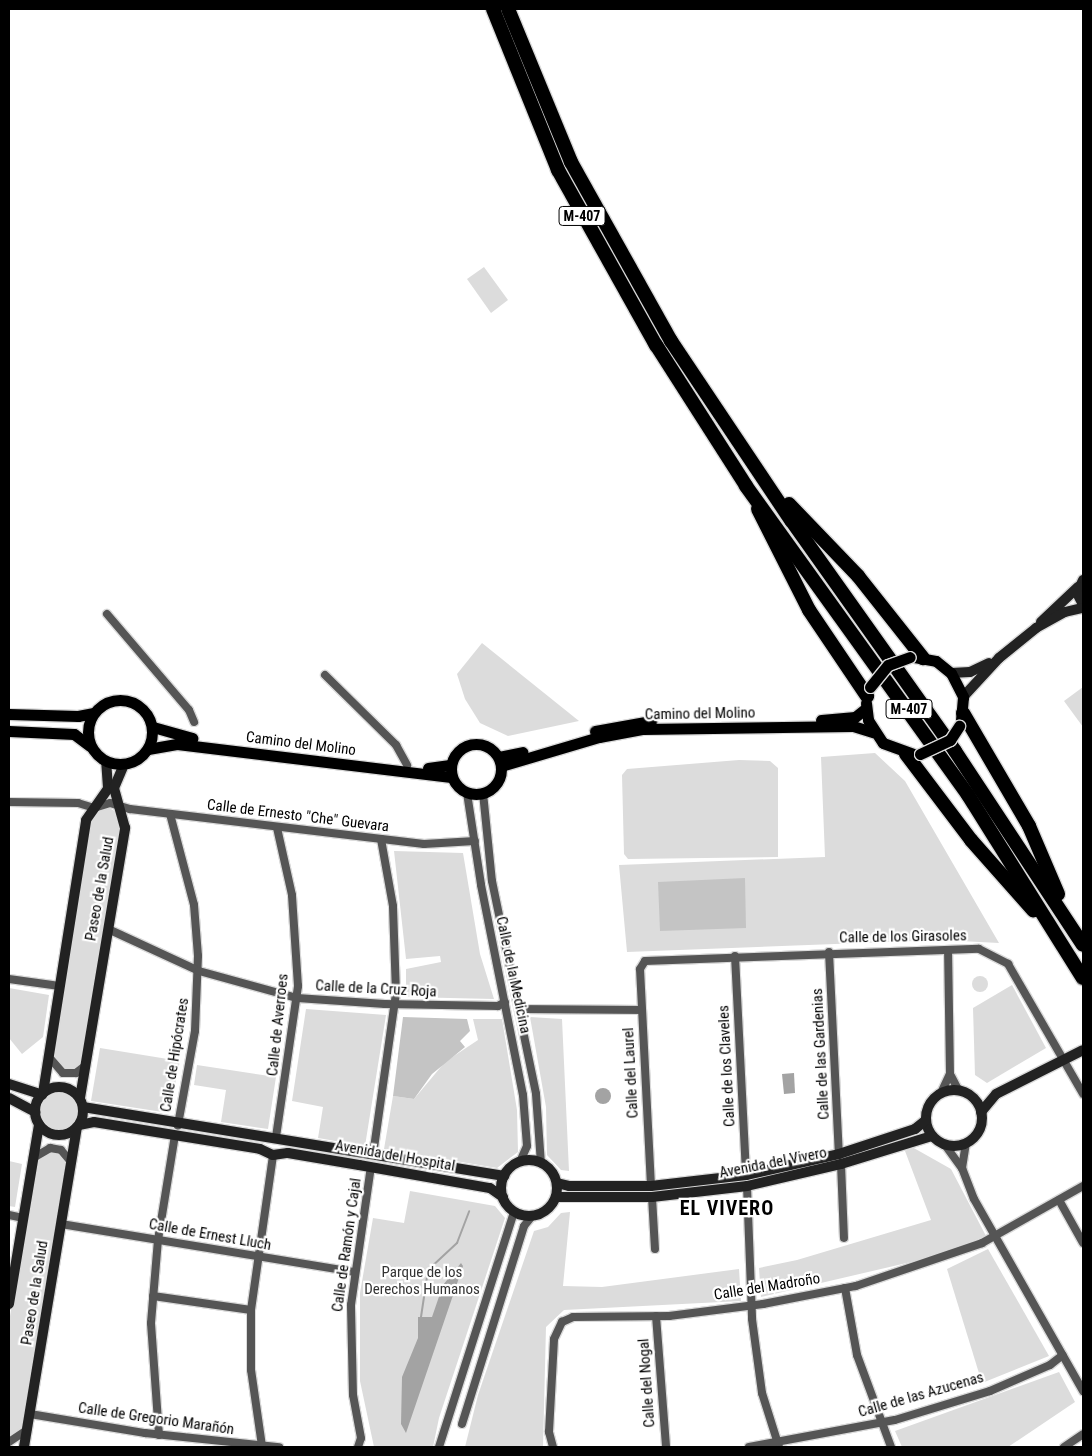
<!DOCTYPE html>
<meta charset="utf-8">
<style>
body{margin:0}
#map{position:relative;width:1092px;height:1456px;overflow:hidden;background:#fff;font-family:"Roboto Condensed",sans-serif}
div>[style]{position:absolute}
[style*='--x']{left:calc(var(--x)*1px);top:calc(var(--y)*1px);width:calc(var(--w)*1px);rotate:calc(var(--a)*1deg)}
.green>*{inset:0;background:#dcdcdc}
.round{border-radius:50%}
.water>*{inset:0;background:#a3a3a3}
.stream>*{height:2px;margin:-1px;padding:0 1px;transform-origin:1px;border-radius:1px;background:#a3a3a3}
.building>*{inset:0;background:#c4c4c4}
.roads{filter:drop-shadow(1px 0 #dbdbdb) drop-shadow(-1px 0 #dbdbdb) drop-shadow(0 1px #dbdbdb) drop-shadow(0 -1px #dbdbdb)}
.street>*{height:8px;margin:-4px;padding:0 4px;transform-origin:4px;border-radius:4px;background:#555}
.secondary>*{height:10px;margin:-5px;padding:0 5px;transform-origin:5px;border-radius:5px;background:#222}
.secondary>.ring{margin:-5px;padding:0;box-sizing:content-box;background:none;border:10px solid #222;border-radius:50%}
.primary>*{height:11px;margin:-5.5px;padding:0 5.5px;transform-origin:5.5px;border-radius:5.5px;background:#000}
.primary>.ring{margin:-5.5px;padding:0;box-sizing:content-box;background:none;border:11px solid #000;border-radius:50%}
.highway>*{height:14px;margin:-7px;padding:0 7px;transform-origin:7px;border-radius:7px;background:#000}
.bridges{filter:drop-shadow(1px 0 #dbdbdb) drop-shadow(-1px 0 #dbdbdb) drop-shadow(0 1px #dbdbdb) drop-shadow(0 -1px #dbdbdb)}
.primary-bridge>*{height:11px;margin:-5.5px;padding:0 5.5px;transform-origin:5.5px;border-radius:5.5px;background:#000}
span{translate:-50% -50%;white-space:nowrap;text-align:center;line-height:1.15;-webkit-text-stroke:4.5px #fff;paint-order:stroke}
.shield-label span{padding:1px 4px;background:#fff;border:1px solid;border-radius:4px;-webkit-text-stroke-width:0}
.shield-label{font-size:14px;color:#000;font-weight:700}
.street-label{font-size:15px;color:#000}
.park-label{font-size:15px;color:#333}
.district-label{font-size:20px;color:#000;font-weight:700;letter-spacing:1px}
.frame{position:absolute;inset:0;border:10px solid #000;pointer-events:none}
</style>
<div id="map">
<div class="green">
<i style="clip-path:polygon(484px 267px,508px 300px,491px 313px,467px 279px)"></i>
<i style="clip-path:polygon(482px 643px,579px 721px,508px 736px,480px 723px,465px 699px,457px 674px)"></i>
<i style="clip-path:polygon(1083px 687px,1083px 727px,1064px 701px)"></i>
<i style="clip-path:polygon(875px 753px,905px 781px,999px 943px,941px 940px,627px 952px,619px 865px,825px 857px,821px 757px)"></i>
<i style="clip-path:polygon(739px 760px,770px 761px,778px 768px,778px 857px,628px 859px,624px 854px,622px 775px,627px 769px)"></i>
<i style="clip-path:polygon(108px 807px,119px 814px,122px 826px,83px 1064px,74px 1072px,58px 1068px,52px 1055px,89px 824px,94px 811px)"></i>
<i style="clip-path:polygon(394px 851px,463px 853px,480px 954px,494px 999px,406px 997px,406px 969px,441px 962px,440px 956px,406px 959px)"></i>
<i class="round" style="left:972px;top:976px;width:16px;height:16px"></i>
<i style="clip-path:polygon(1012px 985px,1046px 1048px,987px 1083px,975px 1075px,973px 1008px)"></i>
<i style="clip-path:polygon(9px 988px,49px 995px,43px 1037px,22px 1054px,9px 1038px)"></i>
<i style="clip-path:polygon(306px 1009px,386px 1015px,365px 1146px,318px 1138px,323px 1107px,292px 1101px)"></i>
<i style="clip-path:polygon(530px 1017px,562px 1019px,569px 1171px,561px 1170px,547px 1155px,546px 1107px)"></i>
<i style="clip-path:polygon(473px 1019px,502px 1019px,517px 1110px,518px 1152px,497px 1168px,384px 1149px,393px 1096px,414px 1099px,445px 1062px,478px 1040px)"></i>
<i style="clip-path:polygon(100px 1048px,180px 1061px,169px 1113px,91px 1101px)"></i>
<i style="clip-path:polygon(197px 1065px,276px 1077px,268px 1129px,221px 1122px,226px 1090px,194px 1085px)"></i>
<i class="round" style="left:35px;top:1087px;width:48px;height:48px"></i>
<i style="clip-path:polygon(912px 1147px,951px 1169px,986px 1236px,928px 1258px,761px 1297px,759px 1268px,797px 1260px,931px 1220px,905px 1151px)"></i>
<i style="clip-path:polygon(44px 1151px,59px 1152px,67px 1161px,23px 1431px,9px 1440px,9px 1322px,36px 1160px)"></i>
<i style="clip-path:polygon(9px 1161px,22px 1164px,15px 1207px,9px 1206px)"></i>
<i style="clip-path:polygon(410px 1191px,495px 1206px,505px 1218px,439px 1418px,433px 1447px,374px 1447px,360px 1381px,360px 1293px,373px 1218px,404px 1223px)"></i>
<i style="clip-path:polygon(570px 1212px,563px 1286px,602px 1287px,739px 1269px,741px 1301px,564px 1310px,546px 1327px,543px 1447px,465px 1447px,478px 1395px,534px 1231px,548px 1227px,561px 1213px)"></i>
<i style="clip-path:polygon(988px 1249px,1049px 1356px,982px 1383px,947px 1269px)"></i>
<i style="clip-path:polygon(1059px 1372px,1075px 1402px,1008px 1447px,902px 1447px,895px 1431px)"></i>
</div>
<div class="water">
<i style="clip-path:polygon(794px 1073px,795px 1093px,784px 1094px,782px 1074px)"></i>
<i class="round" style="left:595px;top:1088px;width:16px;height:16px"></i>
<i style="clip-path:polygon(461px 1263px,463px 1266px,406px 1433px,401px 1424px,402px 1377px,418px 1338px,418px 1317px,432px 1317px,443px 1285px)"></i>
</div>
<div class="stream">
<i style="--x:421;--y:1317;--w:48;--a:-81.5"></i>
<i style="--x:428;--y:1270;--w:40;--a:-43"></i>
<i style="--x:457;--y:1243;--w:34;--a:-69"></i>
</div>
<div class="building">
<i style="clip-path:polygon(745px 878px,746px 928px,660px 931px,658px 882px)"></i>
<i style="clip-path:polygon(403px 1017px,467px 1019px,470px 1031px,460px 1041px,465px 1047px,432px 1074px,414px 1099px,393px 1096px)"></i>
</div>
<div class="roads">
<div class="street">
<i style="--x:107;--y:614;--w:126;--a:49.5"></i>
<i style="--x:189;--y:710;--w:13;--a:67"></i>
<i style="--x:325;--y:675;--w:100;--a:44.6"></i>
<i style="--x:396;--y:745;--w:23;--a:61"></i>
<i style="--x:467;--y:793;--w:93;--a:81.3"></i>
<i style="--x:481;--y:885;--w:214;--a:78.7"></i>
<i style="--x:523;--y:1095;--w:51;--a:85.5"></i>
<i style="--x:527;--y:1146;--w:17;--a:114"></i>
<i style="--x:483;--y:793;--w:88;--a:84.2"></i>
<i style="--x:492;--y:881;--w:217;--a:78.3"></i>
<i style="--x:536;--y:1094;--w:69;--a:85.9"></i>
<i style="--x:9;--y:802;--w:69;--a:0.8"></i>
<i style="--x:78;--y:803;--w:17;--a:17"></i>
<i style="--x:94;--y:808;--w:17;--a:-17"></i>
<i style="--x:110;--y:803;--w:21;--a:17"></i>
<i style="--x:130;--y:809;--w:296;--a:6.8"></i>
<i style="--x:424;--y:844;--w:51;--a:-3.4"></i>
<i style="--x:170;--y:814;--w:94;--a:75.2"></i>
<i style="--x:194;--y:905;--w:51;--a:85.5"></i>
<i style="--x:198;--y:956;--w:75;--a:92.3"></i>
<i style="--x:195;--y:1031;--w:96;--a:100.3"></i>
<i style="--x:108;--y:929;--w:100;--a:24.8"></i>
<i style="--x:199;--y:971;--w:102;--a:15.4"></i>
<i style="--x:297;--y:998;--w:88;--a:3.9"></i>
<i style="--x:385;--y:1004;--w:113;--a:1"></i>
<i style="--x:498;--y:1006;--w:8;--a:-30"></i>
<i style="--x:829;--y:952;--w:202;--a:87.2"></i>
<i style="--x:735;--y:956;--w:219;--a:87.1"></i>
<i style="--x:9;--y:979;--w:51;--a:7.8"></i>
<i style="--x:520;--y:1009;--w:121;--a:0.5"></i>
<i style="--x:49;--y:1057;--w:21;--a:49"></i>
<i style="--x:63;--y:1073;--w:13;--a:0"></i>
<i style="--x:76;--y:1073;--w:11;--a:-38"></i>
<i style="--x:951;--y:1076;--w:17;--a:62"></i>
<i style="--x:941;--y:1093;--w:21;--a:-65"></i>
<i style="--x:950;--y:1074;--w:124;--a:-90.9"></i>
<i style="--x:276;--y:1137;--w:153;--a:-81.7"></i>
<i style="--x:298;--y:986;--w:91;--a:-93.8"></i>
<i style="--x:292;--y:895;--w:69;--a:-102.6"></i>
<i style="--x:945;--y:1145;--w:29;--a:54"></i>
<i style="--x:962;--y:1168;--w:33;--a:69"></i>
<i style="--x:974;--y:1199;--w:221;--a:60.4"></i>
<i style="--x:373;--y:1155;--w:164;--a:-81.9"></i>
<i style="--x:396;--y:993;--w:87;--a:-92"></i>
<i style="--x:393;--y:906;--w:68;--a:-100.2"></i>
<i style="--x:33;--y:1158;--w:20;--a:-30"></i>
<i style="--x:50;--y:1148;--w:11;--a:10"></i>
<i style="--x:61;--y:1150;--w:16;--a:50"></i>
<i style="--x:841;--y:1164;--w:74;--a:87.7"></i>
<i style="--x:962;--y:1168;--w:24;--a:-81"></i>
<i style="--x:651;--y:1186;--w:217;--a:-92.9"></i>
<i style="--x:640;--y:969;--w:9;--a:-58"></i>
<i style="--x:645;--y:961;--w:334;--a:-2.1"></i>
<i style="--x:979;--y:949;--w:33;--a:27"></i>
<i style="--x:1008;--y:964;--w:150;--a:60"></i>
<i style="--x:747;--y:1186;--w:133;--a:87.8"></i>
<i style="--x:752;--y:1319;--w:75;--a:82.3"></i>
<i style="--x:762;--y:1393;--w:57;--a:72.5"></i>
<i style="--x:652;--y:1197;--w:52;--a:86.7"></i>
<i style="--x:1059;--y:1200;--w:49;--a:60.8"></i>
<i style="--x:9;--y:1215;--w:14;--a:12"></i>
<i style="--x:61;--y:1224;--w:298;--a:9.3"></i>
<i style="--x:845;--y:1288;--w:68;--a:79.8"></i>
<i style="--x:857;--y:1355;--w:98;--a:69.7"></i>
<i style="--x:153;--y:1296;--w:99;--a:8.1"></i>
<i style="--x:656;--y:1316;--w:131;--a:85.6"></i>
<i style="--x:30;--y:1414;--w:117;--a:9.4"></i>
<i style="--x:145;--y:1433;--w:135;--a:6"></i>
<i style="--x:462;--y:1424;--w:207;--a:-72.6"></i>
<i style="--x:524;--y:1226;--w:13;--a:-51"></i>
<i style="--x:159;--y:1435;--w:112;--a:-94.1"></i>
<i style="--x:151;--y:1323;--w:83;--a:-85.2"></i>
<i style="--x:158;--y:1240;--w:106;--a:-80.8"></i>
<i style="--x:9;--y:1442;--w:22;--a:-34"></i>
<i style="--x:262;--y:1446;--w:77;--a:-98.2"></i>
<i style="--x:251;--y:1370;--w:60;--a:-90"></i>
<i style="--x:251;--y:1310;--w:157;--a:-81.9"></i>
<i style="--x:358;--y:1447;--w:9;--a:-72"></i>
<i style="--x:361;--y:1438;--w:44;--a:-100.5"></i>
<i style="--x:353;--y:1395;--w:90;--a:-91.3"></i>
<i style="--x:351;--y:1305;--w:139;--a:-81.8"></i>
<i style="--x:439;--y:1447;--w:247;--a:-72.3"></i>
<i style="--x:553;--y:1447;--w:16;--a:-105"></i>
<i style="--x:549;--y:1432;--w:93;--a:-86.9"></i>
<i style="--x:554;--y:1339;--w:19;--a:-65"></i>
<i style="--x:562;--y:1322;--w:12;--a:-24"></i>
<i style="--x:573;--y:1317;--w:96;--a:-0.6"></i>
<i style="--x:669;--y:1316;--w:95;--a:-7.3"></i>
<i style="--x:763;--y:1304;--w:95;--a:-11"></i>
<i style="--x:856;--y:1286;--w:133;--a:-18.8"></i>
<i style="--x:982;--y:1243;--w:116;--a:-29.4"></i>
<i style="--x:749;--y:1447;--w:148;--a:-10.5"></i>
<i style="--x:895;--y:1420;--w:99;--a:-17"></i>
<i style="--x:990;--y:1391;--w:65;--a:-23.4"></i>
<i style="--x:1050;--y:1365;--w:16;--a:-38"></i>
<i style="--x:1064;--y:1447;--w:23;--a:-34"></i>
</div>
<div class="secondary">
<i style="--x:1083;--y:580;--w:14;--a:115"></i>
<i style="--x:1077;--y:593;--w:13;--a:63"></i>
<i style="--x:1041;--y:622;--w:51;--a:-43.4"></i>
<i style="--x:951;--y:673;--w:19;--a:-3"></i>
<i style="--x:970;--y:672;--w:21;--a:-25"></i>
<i style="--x:963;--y:697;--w:53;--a:-47.3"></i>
<i style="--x:999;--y:658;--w:48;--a:-39"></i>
<i style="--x:1036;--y:628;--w:33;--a:-29"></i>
<i style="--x:1065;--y:612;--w:18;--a:-13"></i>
<i style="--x:9;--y:1084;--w:35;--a:18"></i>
<i class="ring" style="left:35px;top:1087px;width:38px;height:38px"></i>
<i class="ring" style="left:926px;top:1090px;width:46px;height:46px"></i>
<i style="--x:43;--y:1093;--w:276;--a:-81"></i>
<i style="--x:86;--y:820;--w:39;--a:-55"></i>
<i style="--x:108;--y:788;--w:26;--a:-94"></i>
<i style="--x:9;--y:1098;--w:30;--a:28"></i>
<i style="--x:80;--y:1098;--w:274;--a:-80.5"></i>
<i style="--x:125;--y:828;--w:41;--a:-105.4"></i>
<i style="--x:114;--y:788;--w:25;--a:-67"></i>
<i style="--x:83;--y:1107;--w:427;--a:9.3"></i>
<i style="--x:981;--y:1112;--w:23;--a:-50"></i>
<i style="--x:996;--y:1094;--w:97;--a:-26.8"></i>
<i style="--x:79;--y:1125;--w:15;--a:-11"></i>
<i style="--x:94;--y:1122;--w:168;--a:9.2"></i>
<i style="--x:260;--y:1149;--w:14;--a:25"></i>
<i style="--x:273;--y:1155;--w:15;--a:-8"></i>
<i style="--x:288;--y:1153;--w:72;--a:9.6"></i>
<i style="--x:359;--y:1165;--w:133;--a:10"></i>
<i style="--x:490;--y:1188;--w:16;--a:35"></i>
<i class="ring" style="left:501px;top:1160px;width:46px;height:46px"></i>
<i style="--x:557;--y:1183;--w:12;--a:14"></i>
<i style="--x:569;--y:1186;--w:82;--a:0"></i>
<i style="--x:651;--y:1186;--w:96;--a:-6.6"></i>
<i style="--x:746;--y:1175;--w:95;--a:-12.7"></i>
<i style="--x:839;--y:1154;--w:80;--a:-18.2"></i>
<i style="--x:915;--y:1129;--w:14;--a:-39"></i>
<i style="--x:556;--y:1197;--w:96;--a:0"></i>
<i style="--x:652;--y:1197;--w:96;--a:-6.6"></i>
<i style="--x:747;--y:1186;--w:97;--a:-13.2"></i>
<i style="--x:841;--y:1164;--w:95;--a:-17.1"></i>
<i style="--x:9;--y:1304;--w:182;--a:-80.5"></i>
<i style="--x:24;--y:1447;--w:324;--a:-80.6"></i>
</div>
<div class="primary">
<i style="--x:914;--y:657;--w:22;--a:10"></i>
<i style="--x:936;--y:661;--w:19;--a:39"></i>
<i style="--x:951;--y:673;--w:27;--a:63"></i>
<i style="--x:963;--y:697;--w:23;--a:95"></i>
<i class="ring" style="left:88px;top:700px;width:53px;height:53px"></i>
<i style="--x:866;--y:703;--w:17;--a:83"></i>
<i style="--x:868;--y:720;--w:27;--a:57"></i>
<i style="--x:883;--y:743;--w:33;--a:20"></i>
<i style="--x:9;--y:714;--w:69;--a:1.7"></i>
<i style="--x:78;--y:716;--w:16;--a:-11"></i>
<i style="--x:821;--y:720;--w:34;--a:-5"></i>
<i style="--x:855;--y:717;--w:14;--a:-39"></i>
<i style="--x:153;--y:727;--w:41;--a:15.8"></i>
<i style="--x:9;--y:731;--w:65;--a:2.6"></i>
<i style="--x:74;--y:734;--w:20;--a:37"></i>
<i style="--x:595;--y:731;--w:57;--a:-10.1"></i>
<i class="ring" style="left:451px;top:744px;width:39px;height:39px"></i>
<i style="--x:148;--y:749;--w:29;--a:-10"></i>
<i style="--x:177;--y:744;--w:276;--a:6.9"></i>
<i style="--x:499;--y:757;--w:24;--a:-12"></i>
<i style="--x:501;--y:766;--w:102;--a:-16.5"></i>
<i style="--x:599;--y:737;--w:45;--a:-10.3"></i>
<i style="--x:643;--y:729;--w:210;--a:-0.8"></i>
<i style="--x:853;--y:726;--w:21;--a:17"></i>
<i style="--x:428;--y:768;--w:22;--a:-8"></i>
</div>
<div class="highway">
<i style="--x:493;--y:9;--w:174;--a:68"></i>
<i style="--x:558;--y:170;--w:201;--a:60.8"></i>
<i style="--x:656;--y:345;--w:167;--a:57.4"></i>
<i style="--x:746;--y:486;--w:380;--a:54.3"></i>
<i style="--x:968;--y:795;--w:216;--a:57.9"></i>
<i style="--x:508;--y:9;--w:165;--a:67.6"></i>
<i style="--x:571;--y:162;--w:205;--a:60.8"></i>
<i style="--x:671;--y:341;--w:216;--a:56.2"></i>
<i style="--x:791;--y:520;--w:283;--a:54.6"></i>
<i style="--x:955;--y:751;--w:232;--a:56.6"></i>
<i style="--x:789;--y:504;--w:100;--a:46.2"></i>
<i style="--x:858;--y:576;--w:105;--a:51.6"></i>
<i style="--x:758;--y:509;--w:113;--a:63.2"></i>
<i style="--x:809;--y:610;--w:104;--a:56"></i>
<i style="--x:963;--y:713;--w:131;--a:59.7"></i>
<i style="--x:1029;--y:826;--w:74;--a:66.9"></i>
<i style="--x:906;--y:754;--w:108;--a:52.9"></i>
<i style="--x:971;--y:840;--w:94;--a:48.5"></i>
</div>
</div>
<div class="bridges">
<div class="primary-bridge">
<i style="--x:870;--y:687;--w:28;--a:-51"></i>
<i style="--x:888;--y:665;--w:23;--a:-20"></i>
<i style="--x:920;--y:754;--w:33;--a:-25"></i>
<i style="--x:950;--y:740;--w:17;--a:-57"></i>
</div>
</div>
<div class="shield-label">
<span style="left:582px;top:216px">M-407</span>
<span style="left:909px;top:709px">M-407</span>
</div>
<div class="street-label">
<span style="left:700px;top:714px;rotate:-1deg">Camino del Molino</span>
<span style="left:301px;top:744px;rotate:7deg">Camino del Molino</span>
<span style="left:298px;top:816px;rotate:7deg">Calle de Ernesto "Che" Guevara</span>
<span style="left:100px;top:889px;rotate:-80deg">Paseo de la Salud</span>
<span style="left:903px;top:937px;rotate:-1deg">Calle de los Girasoles</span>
<span style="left:513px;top:975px;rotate:78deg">Calle de la Medicina</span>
<span style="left:376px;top:989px;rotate:3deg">Calle de la Cruz Roja</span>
<span style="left:278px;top:1025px;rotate:-84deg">Calle de Averroes</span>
<span style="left:821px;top:1054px;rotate:-93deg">Calle de las Gardenias</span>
<span style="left:175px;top:1055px;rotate:-81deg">Calle de Hipócrates</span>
<span style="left:727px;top:1066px;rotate:-93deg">Calle de los Claveles</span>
<span style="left:631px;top:1073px;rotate:-93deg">Calle del Laurel</span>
<span style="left:395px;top:1156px;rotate:10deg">Avenida del Hospital</span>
<span style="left:773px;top:1163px;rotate:-11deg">Avenida del Vivero</span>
<span style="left:210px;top:1235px;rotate:10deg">Calle de Ernest Lluch</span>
<span style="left:347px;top:1245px;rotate:-82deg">Calle de Ramón y Cajal</span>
<span style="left:767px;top:1287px;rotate:-9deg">Calle del Madroño</span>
<span style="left:35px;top:1293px;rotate:-81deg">Paseo de la Salud</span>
<span style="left:647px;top:1383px;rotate:-94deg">Calle del Nogal</span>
<span style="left:921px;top:1395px;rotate:-16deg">Calle de las Azucenas</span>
<span style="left:156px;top:1419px;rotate:8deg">Calle de Gregorio Marañón</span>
</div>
<div class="park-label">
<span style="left:422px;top:1281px">Parque de los<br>Derechos Humanos</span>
</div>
<div class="district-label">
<span style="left:727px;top:1208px">EL VIVERO</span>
</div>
<div class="frame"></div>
</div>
